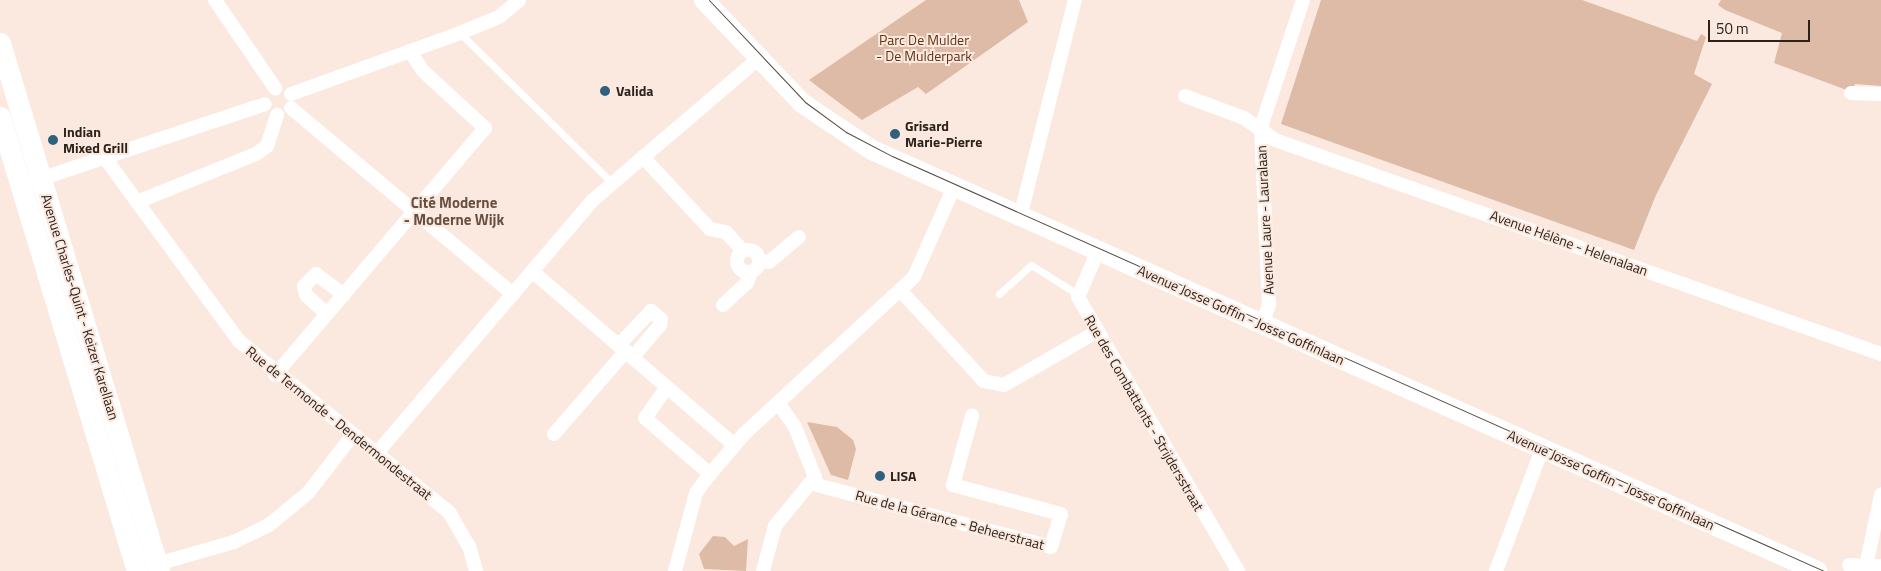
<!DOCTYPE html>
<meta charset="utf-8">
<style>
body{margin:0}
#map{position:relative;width:1881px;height:571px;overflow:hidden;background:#fbe9df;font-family:"Titillium Web",sans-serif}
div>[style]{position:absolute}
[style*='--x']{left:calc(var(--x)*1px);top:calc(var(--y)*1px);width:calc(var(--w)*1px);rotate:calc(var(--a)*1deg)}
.green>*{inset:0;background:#ddbba7}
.lane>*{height:7px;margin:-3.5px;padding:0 3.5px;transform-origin:3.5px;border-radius:3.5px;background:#fff}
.street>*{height:14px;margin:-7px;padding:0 7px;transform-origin:7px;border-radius:7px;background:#fff}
.street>.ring{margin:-7px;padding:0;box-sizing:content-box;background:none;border:14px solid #fff;border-radius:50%}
.secondary>*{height:20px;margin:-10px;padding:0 10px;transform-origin:10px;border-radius:10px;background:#fff}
.primary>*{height:21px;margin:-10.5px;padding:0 10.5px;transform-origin:10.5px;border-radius:10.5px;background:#fff}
.tram>*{height:1px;margin:-0.5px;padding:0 0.5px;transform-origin:0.5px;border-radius:0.5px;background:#544841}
.dots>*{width:14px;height:14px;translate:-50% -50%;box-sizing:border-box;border:2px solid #fbe9df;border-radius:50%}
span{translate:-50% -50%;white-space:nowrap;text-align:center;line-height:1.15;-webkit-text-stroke:4px #fbe9df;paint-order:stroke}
.park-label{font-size:14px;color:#623312}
.poi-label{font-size:14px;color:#2c221b;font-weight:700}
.left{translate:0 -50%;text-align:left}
.street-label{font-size:14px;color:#2c221b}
.neighbourhood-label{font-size:15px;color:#674f41;font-weight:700}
.scale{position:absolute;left:1708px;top:20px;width:102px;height:22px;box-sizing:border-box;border:2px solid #2c221b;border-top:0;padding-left:6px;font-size:15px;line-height:18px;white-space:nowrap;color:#2c221b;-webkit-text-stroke:4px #fbe9df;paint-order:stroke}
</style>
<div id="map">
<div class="green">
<i style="clip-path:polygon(926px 0,1019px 0,1028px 22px,926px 94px,918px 87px,862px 120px,809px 80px)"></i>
<i style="clip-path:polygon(1321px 0,1582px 0,1697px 41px,1701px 34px,1706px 37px,1694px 74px,1712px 84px,1656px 195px,1634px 250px,1281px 124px)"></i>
<i style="clip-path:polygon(1721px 0,1881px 0,1881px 86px,1855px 84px,1852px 92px,1774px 63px,1782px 33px,1725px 10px,1718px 5px)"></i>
<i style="clip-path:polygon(807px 422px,837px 427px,853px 440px,856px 449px,848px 480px,831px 475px)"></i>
<i style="clip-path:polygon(713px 536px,725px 537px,734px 546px,748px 539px,746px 571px,704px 569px,699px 554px)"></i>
</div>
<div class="lane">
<i style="--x:460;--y:33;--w:214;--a:44.6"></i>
<i style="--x:999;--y:294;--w:43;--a:-42.2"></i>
<i style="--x:1031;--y:265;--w:57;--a:32"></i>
</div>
<div class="street">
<i style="--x:215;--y:0;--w:107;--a:55.7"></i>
<i style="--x:1851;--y:93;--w:30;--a:2"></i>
<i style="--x:291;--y:94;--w:180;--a:-19.8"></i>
<i style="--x:460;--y:33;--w:42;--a:-22.3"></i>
<i style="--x:499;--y:17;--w:26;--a:-40"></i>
<i style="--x:1185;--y:96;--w:63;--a:20.4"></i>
<i style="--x:1244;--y:118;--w:38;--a:35"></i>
<i style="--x:1275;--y:140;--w:643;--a:19.45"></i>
<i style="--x:291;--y:108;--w:290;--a:40"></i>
<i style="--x:643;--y:157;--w:98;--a:47.1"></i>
<i style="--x:710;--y:229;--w:16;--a:11"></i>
<i style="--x:726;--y:232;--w:25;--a:48"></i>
<i style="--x:105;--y:158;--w:227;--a:53.8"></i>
<i style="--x:239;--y:341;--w:271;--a:39.2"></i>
<i style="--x:449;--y:512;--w:39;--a:60"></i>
<i style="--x:469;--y:546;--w:26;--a:74"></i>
<i style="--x:34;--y:181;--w:243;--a:-18.4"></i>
<i style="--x:954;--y:187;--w:98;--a:114"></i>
<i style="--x:914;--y:277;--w:19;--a:137"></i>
<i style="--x:900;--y:290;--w:124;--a:47.3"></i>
<i style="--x:984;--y:381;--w:20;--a:11"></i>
<i style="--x:1004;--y:385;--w:106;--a:-29.9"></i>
<i style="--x:137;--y:202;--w:128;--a:-22"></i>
<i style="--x:256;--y:154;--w:14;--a:-36"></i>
<i style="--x:267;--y:146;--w:33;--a:-72"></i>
<i style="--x:1020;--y:217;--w:224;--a:-75.8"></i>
<i class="ring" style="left:737px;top:250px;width:8px;height:8px"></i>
<i style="--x:1098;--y:251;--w:50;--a:113.5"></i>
<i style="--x:1078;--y:297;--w:317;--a:59.7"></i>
<i style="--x:760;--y:262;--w:9;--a:0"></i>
<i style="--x:769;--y:262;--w:39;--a:-40"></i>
<i style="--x:532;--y:271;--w:267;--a:40.7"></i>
<i style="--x:723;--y:305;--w:33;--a:-43"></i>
<i style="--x:747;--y:283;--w:12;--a:-70"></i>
<i style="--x:327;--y:314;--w:28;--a:-138"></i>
<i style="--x:306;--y:295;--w:9;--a:-103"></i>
<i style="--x:304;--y:286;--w:17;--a:-45"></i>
<i style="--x:316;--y:274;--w:35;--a:37"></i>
<i style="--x:1262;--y:325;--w:21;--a:-71"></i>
<i style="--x:1269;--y:305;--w:178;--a:-92.6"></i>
<i style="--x:1261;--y:127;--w:134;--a:-71.7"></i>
<i style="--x:619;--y:345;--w:47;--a:-46.7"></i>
<i style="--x:651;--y:311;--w:13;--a:39"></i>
<i style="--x:661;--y:319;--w:6;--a:99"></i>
<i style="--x:660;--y:325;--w:42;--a:130.2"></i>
<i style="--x:275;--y:375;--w:324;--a:-49.6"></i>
<i style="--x:485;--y:128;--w:84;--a:-137.4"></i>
<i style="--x:423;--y:71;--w:24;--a:-123"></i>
<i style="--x:667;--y:387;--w:38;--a:125"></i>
<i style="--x:645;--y:418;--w:86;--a:40.7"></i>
<i style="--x:554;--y:434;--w:110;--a:-49.1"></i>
<i style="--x:376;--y:454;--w:334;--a:-49.5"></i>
<i style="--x:593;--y:200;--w:217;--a:-40.5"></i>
<i style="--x:813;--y:484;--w:246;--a:14.8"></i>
<i style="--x:1051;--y:547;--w:34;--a:-73"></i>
<i style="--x:1061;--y:514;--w:112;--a:-165"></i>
<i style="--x:953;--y:485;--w:72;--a:-74.6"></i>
<i style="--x:157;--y:564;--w:80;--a:-15.9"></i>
<i style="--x:234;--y:542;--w:39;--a:-26"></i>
<i style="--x:269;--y:525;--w:50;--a:-39.4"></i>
<i style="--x:308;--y:493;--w:72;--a:-52.3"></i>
<i style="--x:1849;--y:565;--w:17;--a:3"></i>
<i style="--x:1866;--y:566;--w:73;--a:-78.1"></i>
<i style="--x:1866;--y:566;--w:15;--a:0"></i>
<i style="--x:675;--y:571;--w:81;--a:-74.9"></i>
<i style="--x:696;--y:493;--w:17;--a:-54"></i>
<i style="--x:706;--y:479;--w:59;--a:-49.8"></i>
<i style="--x:744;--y:434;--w:212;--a:-42.7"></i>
<i style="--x:763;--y:571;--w:47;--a:-75.1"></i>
<i style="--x:775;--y:526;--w:63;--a:-50.8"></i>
<i style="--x:815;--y:477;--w:54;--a:-111.8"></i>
<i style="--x:795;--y:427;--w:29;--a:-125"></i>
<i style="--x:1496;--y:571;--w:130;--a:-69.3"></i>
</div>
<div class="secondary">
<i style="--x:704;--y:0;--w:142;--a:46.4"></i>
<i style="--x:802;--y:103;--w:84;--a:33.9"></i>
<i style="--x:872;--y:150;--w:1035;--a:24.01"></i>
</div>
<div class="primary">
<i style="--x:0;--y:43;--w:551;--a:73.24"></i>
<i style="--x:0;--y:117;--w:474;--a:73.2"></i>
</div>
<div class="tram">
<i style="--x:709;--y:0;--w:140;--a:46.7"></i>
<i style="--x:805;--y:102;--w:51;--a:36.2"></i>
<i style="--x:846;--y:132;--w:52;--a:27.6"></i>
<i style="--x:892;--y:156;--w:1020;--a:24"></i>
</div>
<div class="dots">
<i style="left:605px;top:91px;background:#2f617e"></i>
<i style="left:895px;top:134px;background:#2f617e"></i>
<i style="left:53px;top:140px;background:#2f617e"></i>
<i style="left:880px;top:476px;background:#2f617e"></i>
</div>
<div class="park-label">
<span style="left:924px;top:48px">Parc De Mulder<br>- De Mulderpark</span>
</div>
<div class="poi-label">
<span class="left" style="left:616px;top:91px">Valida</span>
<span class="left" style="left:905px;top:134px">Grisard<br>Marie-Pierre</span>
<span class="left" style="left:63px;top:140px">Indian<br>Mixed Grill</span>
<span class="left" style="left:890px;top:476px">LISA</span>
</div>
<div class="street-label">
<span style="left:1265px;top:220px;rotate:-93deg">Avenue Laure - Lauralaan</span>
<span style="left:1569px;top:243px;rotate:20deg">Avenue Hélène - Helenalaan</span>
<span style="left:80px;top:307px;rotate:73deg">Avenue Charles-Quint - Keizer Karellaan</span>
<span style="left:1241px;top:315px;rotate:24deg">Avenue Josse Goffin - Josse Goffinlaan</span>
<span style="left:1144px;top:413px;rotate:60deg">Rue des Combattants - Strijdersstraat</span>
<span style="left:339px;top:423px;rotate:39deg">Rue de Termonde - Dendermondestraat</span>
<span style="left:1611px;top:480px;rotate:24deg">Avenue Josse Goffin - Josse Goffinlaan</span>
<span style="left:950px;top:520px;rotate:15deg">Rue de la Gérance - Beheerstraat</span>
</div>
<div class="neighbourhood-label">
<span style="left:454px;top:211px">Cité Moderne<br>- Moderne Wijk</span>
</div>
<div class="scale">50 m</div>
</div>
